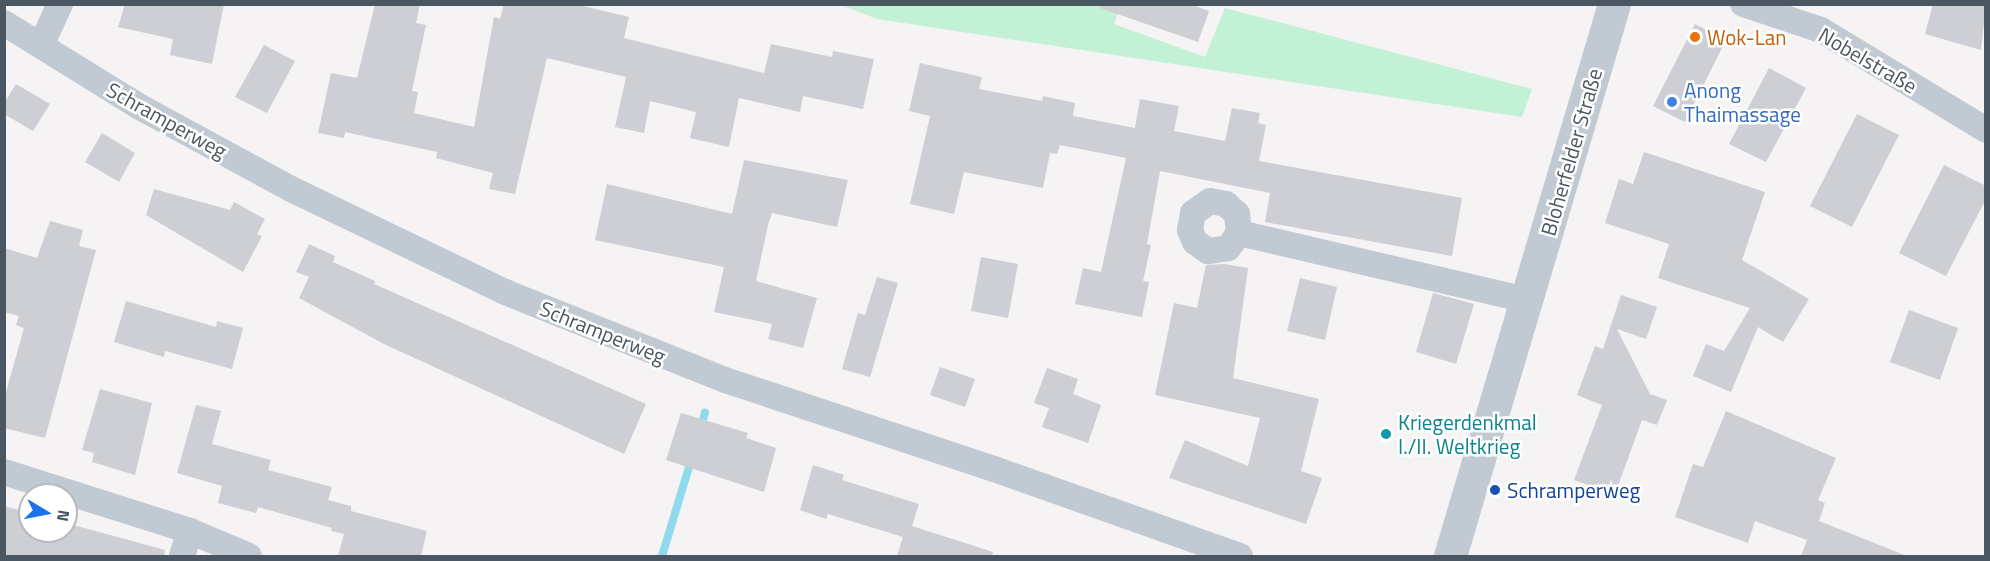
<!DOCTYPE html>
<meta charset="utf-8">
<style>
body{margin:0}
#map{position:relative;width:1990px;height:561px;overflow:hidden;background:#f5f3f3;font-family:"Titillium Web",sans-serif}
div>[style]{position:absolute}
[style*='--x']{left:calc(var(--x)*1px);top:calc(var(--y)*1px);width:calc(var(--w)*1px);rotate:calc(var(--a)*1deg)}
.green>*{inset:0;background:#c3f1d5}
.stream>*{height:8px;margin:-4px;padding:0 4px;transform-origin:4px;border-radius:4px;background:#90daee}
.building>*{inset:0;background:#cdcfd5}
.minor>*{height:26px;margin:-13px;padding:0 13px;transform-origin:13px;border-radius:13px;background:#c1cad2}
.tertiary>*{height:33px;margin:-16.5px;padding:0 16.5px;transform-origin:16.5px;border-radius:16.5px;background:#c1cad2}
.dots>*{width:16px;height:16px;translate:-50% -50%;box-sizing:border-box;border:3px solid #fff;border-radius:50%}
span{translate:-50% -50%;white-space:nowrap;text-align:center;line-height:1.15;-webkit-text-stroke:5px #fff;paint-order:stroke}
.food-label{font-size:21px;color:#c56008}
.left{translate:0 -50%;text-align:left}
.street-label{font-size:21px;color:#4a5661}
.shop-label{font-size:21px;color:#366cbe}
.culture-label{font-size:21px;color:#0d838f}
.transit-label{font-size:21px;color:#164399}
.frame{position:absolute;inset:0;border:6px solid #4a5661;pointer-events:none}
.north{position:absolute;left:18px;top:483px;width:60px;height:60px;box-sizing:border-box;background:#fff;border:2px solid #b7bbc0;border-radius:50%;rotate:100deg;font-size:16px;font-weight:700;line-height:24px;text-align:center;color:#4a5661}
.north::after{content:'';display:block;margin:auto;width:21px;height:27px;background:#1a73e8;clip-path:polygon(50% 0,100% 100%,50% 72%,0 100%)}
</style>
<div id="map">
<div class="green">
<i style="clip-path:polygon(1031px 4px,1121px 5px,1114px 24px,1205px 57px,1225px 8px,1532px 89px,1522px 117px,877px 19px,841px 5px)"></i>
</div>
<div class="stream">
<i style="--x:700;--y:430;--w:18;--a:-74"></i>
<i style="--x:662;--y:556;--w:103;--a:-73.1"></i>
</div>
<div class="building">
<i style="clip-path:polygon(125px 4px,224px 4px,212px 64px,170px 55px,173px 39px,118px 27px)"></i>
<i style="clip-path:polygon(375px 4px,420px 4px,416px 23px,426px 25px,412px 91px,418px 92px,414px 113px,474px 127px,494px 17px,500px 19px,504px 4px,575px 4px,629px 17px,624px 38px,764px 73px,771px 44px,832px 57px,833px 51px,874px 59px,863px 109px,803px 96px,800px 112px,739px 98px,729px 147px,690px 138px,696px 112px,650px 101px,644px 133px,615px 127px,626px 77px,547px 58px,515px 194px,489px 189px,493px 173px,436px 158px,437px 152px,345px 132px,344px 138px,318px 133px,331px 73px,357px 78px)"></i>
<i style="clip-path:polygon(1101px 4px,1189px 4px,1209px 11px,1198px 42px,1100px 8px)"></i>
<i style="clip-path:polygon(1933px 4px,1986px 4px,1981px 50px,1925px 34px)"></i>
<i style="clip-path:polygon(1695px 24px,1726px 40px,1685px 122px,1653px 106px)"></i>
<i style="clip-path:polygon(264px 45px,295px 61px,267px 113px,235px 97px)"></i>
<i style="clip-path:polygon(920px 63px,982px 77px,979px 89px,1042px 101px,1043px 96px,1075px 103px,1073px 116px,1135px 128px,1140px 99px,1179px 106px,1174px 131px,1225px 141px,1232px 108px,1260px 113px,1258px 123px,1266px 125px,1259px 161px,1462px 198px,1452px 256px,1265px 222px,1270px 193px,1160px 171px,1147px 244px,1151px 245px,1143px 281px,1149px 282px,1142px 317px,1075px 304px,1083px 268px,1101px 272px,1126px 158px,1060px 145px,1057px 154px,1050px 153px,1043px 188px,964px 172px,954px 214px,910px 204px,930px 116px,909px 111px)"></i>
<i style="clip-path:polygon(1769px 68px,1806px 88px,1766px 162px,1729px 144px)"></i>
<i style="clip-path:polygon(16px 84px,50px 104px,33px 131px,4px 114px,4px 103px)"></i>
<i style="clip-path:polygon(1857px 114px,1899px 135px,1852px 227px,1810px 206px)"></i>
<i style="clip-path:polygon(102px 133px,135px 153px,119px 182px,85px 162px)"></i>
<i style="clip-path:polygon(1644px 152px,1765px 192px,1742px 260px,1809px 299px,1783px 342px,1758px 327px,1731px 392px,1693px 376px,1706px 344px,1724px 351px,1750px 308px,1658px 278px,1669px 244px,1605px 223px,1619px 179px,1633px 184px)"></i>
<i style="clip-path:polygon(744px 160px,848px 180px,837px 227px,772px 213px,768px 225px,756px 281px,817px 298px,803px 348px,768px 339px,772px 324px,714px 312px,724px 267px,595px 240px,607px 184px,732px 214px)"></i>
<i style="clip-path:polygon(1944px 165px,1986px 186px,1986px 199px,1946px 276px,1899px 253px)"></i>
<i style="clip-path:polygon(154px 189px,230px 210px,234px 202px,265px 219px,257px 234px,262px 236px,243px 272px,146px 215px)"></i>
<i style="clip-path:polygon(50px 221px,83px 230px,79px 246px,96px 250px,45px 438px,4px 428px,4px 399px,24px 328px,16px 325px,19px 316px,4px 312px,4px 248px,37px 258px)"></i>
<i style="clip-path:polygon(309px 244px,335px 256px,333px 262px,375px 281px,374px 284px,646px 404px,624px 454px,384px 344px,299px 298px,309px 277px,296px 272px)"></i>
<i style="clip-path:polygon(981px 257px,1018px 264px,1008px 318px,971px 311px)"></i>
<i style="clip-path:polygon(1224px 264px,1248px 268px,1233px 378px,1319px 399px,1301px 471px,1322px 478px,1306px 524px,1169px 478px,1185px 440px,1248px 466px,1260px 418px,1155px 395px,1174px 303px,1197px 308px,1206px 265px)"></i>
<i style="clip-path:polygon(877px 277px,898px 283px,870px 377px,842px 369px,858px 313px,865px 315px)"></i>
<i style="clip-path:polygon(1300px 278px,1337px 287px,1325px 340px,1287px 331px)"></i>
<i style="clip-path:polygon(1433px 293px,1474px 304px,1456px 364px,1416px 352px)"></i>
<i style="clip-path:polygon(1621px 295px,1657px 307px,1646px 339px,1617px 329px,1650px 394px,1667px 400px,1657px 425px,1642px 420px,1615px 494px,1574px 480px,1602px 405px,1577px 395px,1595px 346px,1603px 349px)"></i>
<i style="clip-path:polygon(126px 301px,216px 327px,217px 321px,243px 328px,232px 369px,165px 351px,164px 357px,114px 342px)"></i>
<i style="clip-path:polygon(1909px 310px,1958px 328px,1940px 380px,1890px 362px)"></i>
<i style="clip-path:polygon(940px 367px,975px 379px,965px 407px,930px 395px)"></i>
<i style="clip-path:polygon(1047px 368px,1078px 379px,1073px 394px,1101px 405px,1088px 443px,1042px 427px,1049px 408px,1034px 403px)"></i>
<i style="clip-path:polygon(100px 389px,152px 403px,135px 475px,92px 462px,94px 453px,82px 450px)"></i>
<i style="clip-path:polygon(196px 405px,221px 411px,212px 444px,271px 460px,268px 470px,332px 487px,328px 500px,351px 506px,351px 511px,427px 531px,421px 556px,338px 556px,344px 534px,331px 531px,332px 528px,258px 507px,256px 513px,218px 503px,222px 486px,177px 473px)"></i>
<i style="clip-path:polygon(1726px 411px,1836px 458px,1818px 500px,1825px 503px,1819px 521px,1907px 556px,1801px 556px,1807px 540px,1755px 521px,1748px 543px,1675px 517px,1693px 464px,1703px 467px)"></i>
<i style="clip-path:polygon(681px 413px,748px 433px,746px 438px,776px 448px,764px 492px,666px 460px)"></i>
<i style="clip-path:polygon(813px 465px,844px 475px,842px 480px,919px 504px,912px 526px,993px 552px,992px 556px,897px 556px,903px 537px,828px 514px,826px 519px,800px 510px)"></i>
<i style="clip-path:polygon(4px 506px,30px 513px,30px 531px,66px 531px,66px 523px,165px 550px,164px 556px,4px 556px)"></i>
</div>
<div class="minor">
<i style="--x:1743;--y:4;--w:82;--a:18.4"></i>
<i style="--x:1821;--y:30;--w:193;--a:31.2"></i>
<i style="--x:4;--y:23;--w:160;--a:31.7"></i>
<i style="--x:140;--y:107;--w:170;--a:28.5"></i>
<i style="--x:289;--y:188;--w:240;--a:25.7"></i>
<i style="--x:505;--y:292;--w:237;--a:21.8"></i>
<i style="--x:725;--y:380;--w:283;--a:18.3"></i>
<i style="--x:994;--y:469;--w:261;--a:19.5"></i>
<i style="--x:41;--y:45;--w:45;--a:-65.1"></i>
<i style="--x:1239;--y:233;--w:19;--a:126"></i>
<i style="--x:1228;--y:248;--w:20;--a:171"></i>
<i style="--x:1208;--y:251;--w:16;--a:-145"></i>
<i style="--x:1195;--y:242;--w:13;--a:-113"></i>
<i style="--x:1190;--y:230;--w:17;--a:-80"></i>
<i style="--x:1193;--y:213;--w:21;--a:-35"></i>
<i style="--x:1210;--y:201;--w:16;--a:11"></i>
<i style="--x:1226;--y:204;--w:15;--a:42"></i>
<i style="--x:1237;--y:214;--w:19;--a:84"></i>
<i style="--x:1239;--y:233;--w:297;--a:13.1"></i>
<i style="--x:4;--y:472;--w:195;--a:17.6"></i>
<i style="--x:190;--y:531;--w:26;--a:108"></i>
<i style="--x:190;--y:531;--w:64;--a:23"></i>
</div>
<div class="tertiary">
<i style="--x:1450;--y:556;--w:576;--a:-73.45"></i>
</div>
<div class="dots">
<i style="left:1695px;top:37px;background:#e8710a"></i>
<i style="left:1672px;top:102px;background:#3f7fe0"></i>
<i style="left:1386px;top:434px;background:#0f9aa8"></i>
<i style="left:1495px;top:490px;background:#1a4fb4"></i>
</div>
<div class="food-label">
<span class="left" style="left:1707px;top:37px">Wok-Lan</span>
</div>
<div class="street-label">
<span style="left:1868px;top:60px;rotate:30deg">Nobelstraße</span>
<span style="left:167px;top:120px;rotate:29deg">Schramperweg</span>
<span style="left:1571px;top:152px;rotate:-74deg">Bloherfelder Straße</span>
<span style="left:603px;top:332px;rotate:22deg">Schramperweg</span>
</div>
<div class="shop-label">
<span class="left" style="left:1684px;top:102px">Anong<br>Thaimassage</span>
</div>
<div class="culture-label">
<span class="left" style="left:1398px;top:434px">Kriegerdenkmal<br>I./II. Weltkrieg</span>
</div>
<div class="transit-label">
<span class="left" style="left:1507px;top:490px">Schramperweg</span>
</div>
<div class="frame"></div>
<div class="north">N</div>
</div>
